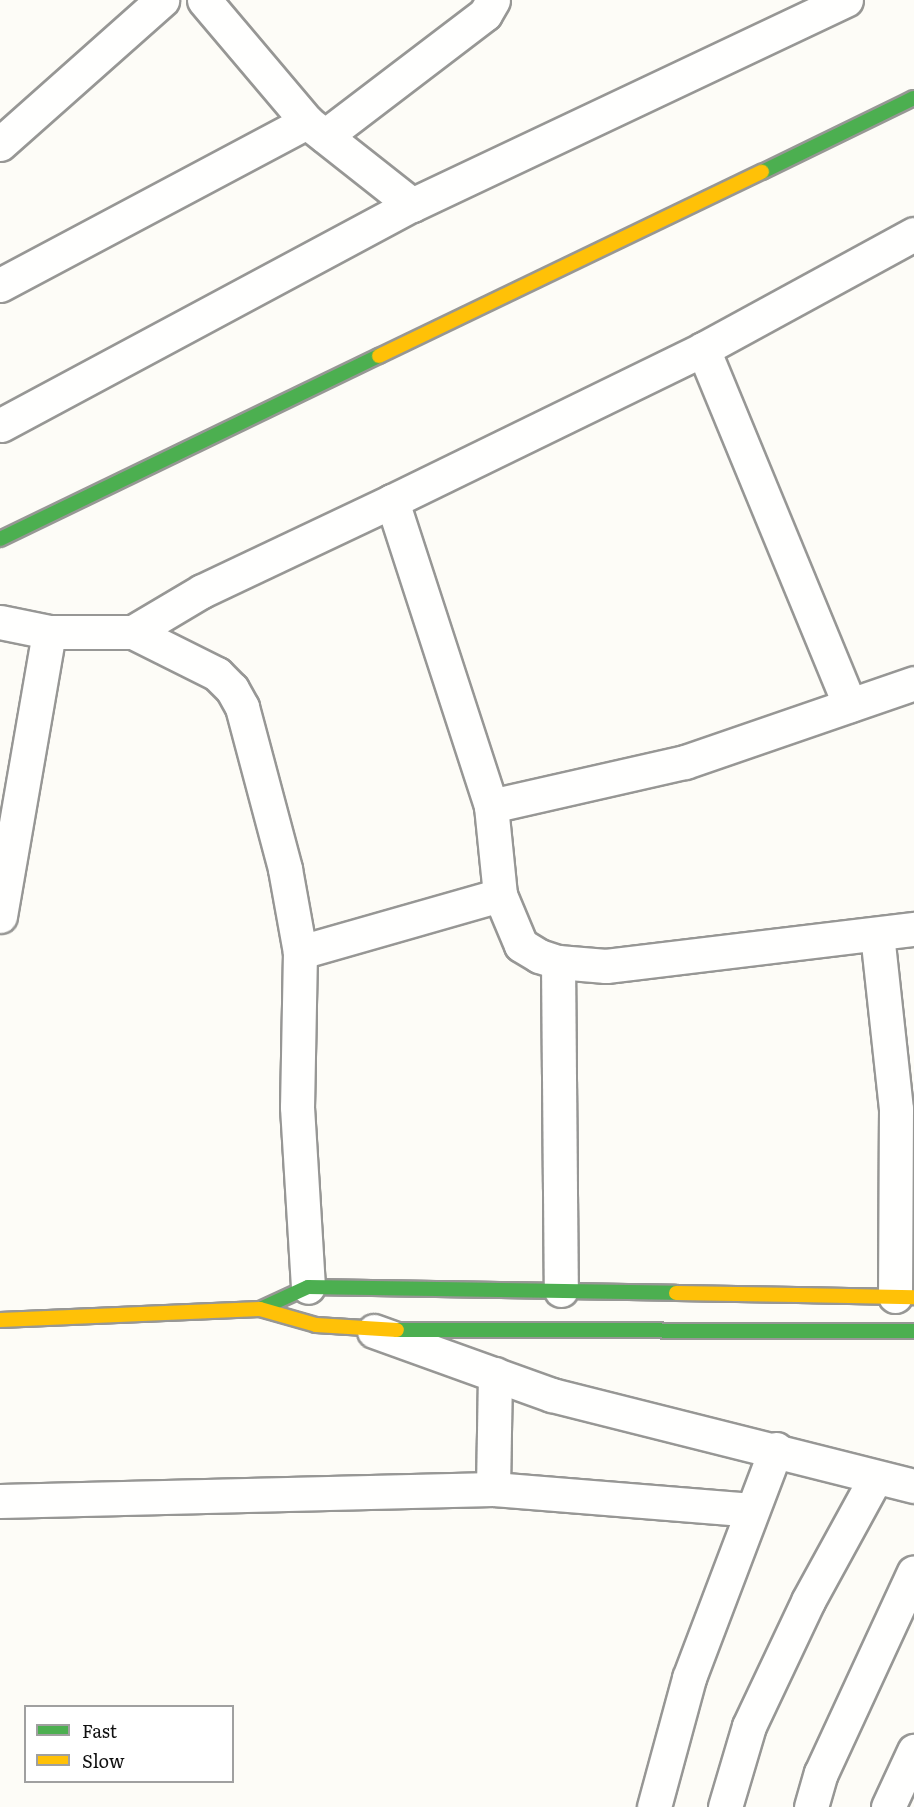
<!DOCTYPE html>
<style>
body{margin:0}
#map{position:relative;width:914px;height:1807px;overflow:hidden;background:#fdfcf7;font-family:Literata,serif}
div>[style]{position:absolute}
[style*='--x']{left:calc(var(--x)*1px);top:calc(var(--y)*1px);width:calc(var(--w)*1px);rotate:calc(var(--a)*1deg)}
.roads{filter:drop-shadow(2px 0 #979795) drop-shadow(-2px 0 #979795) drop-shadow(0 2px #979795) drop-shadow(0 -2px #979795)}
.street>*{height:33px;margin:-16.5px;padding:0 16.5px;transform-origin:16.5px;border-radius:16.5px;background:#fffffe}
.fast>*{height:14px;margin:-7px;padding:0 7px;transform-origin:7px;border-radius:7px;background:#4caf50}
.slow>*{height:14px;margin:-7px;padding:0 7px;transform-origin:7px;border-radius:7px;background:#ffc107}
span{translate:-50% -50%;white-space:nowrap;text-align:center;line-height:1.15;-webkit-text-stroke:6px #fff;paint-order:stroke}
.legend{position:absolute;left:24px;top:1705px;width:210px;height:78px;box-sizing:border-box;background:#fff;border:2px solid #a0a0a0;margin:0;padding:8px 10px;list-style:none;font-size:18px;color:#111}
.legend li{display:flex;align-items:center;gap:12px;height:30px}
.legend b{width:30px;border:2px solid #a0a0a0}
</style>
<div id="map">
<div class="roads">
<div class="street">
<i style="--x:204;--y:0;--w:160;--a:49.8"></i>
<i style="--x:307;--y:122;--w:134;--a:38.3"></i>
<i style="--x:325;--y:136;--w:201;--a:-37.3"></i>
<i style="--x:485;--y:14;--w:16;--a:-60"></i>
<i style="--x:0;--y:144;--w:217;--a:-41.6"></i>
<i style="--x:0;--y:285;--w:348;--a:-28"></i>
<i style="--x:703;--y:349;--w:385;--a:67.6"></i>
<i style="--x:1;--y:425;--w:466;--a:-28.2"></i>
<i style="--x:412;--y:205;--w:480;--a:-25.3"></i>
<i style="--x:392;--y:501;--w:321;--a:72"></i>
<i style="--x:491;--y:806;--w:89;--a:84.2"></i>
<i style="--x:500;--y:895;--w:54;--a:67.2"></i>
<i style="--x:521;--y:945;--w:21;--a:31"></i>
<i style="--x:539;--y:956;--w:20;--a:18"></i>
<i style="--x:558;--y:962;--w:48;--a:4.8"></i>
<i style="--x:606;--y:966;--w:310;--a:-6.9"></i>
<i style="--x:0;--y:622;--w:50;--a:11.5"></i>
<i style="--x:49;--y:632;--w:84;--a:0"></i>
<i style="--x:133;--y:632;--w:94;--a:26.6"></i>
<i style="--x:217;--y:674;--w:21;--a:45"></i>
<i style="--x:232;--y:689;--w:21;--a:61"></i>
<i style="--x:242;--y:707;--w:168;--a:75.1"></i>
<i style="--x:285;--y:869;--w:84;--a:79.8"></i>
<i style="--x:300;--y:952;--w:155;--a:91.1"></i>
<i style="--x:297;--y:1107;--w:180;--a:86.5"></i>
<i style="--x:133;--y:632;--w:80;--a:-30.7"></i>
<i style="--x:202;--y:591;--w:210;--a:-25.3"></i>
<i style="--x:392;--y:501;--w:346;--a:-26"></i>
<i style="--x:703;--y:349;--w:240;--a:-28.6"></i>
<i style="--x:491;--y:806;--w:199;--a:-12.8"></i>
<i style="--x:685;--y:762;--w:242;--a:-19"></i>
<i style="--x:0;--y:916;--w:288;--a:-80.2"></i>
<i style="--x:877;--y:934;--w:176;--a:83.8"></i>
<i style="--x:896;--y:1109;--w:187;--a:90.3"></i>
<i style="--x:300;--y:952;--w:208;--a:-15.9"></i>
<i style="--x:558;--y:962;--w:328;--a:89.5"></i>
<i style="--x:374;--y:1331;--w:189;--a:19.8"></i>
<i style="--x:552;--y:1395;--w:373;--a:14.1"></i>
<i style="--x:493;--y:1489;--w:115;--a:-89"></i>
<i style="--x:0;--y:1501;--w:493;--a:-1.4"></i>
<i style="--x:493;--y:1489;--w:260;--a:4.6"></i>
<i style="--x:654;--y:1807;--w:134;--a:-74.8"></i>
<i style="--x:689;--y:1678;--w:245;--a:-69.2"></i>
<i style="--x:725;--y:1807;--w:84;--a:-73.5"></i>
<i style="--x:749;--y:1726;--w:138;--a:-64.7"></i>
<i style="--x:808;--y:1601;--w:141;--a:-61.3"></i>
<i style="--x:811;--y:1807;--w:35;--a:-74"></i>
<i style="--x:821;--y:1773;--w:221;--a:-65.2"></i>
<i style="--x:888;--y:1807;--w:62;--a:-65.1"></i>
</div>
<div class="fast">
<i style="--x:762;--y:172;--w:169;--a:-26"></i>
<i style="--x:0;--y:539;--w:421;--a:-25.8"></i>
<i style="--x:260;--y:1309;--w:53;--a:-24.6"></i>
<i style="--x:308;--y:1287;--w:368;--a:0.9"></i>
<i style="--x:397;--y:1330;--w:517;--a:0.11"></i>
</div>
<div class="slow">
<i style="--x:379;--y:356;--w:425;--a:-25.7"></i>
<i style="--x:676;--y:1293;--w:238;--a:1"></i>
<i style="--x:0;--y:1320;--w:260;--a:-2.4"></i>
<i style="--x:260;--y:1309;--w:58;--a:15.9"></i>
<i style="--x:316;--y:1325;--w:81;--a:3.5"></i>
</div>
</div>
<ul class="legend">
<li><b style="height:8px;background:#4caf50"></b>Fast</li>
<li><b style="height:8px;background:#ffc107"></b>Slow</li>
</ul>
</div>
